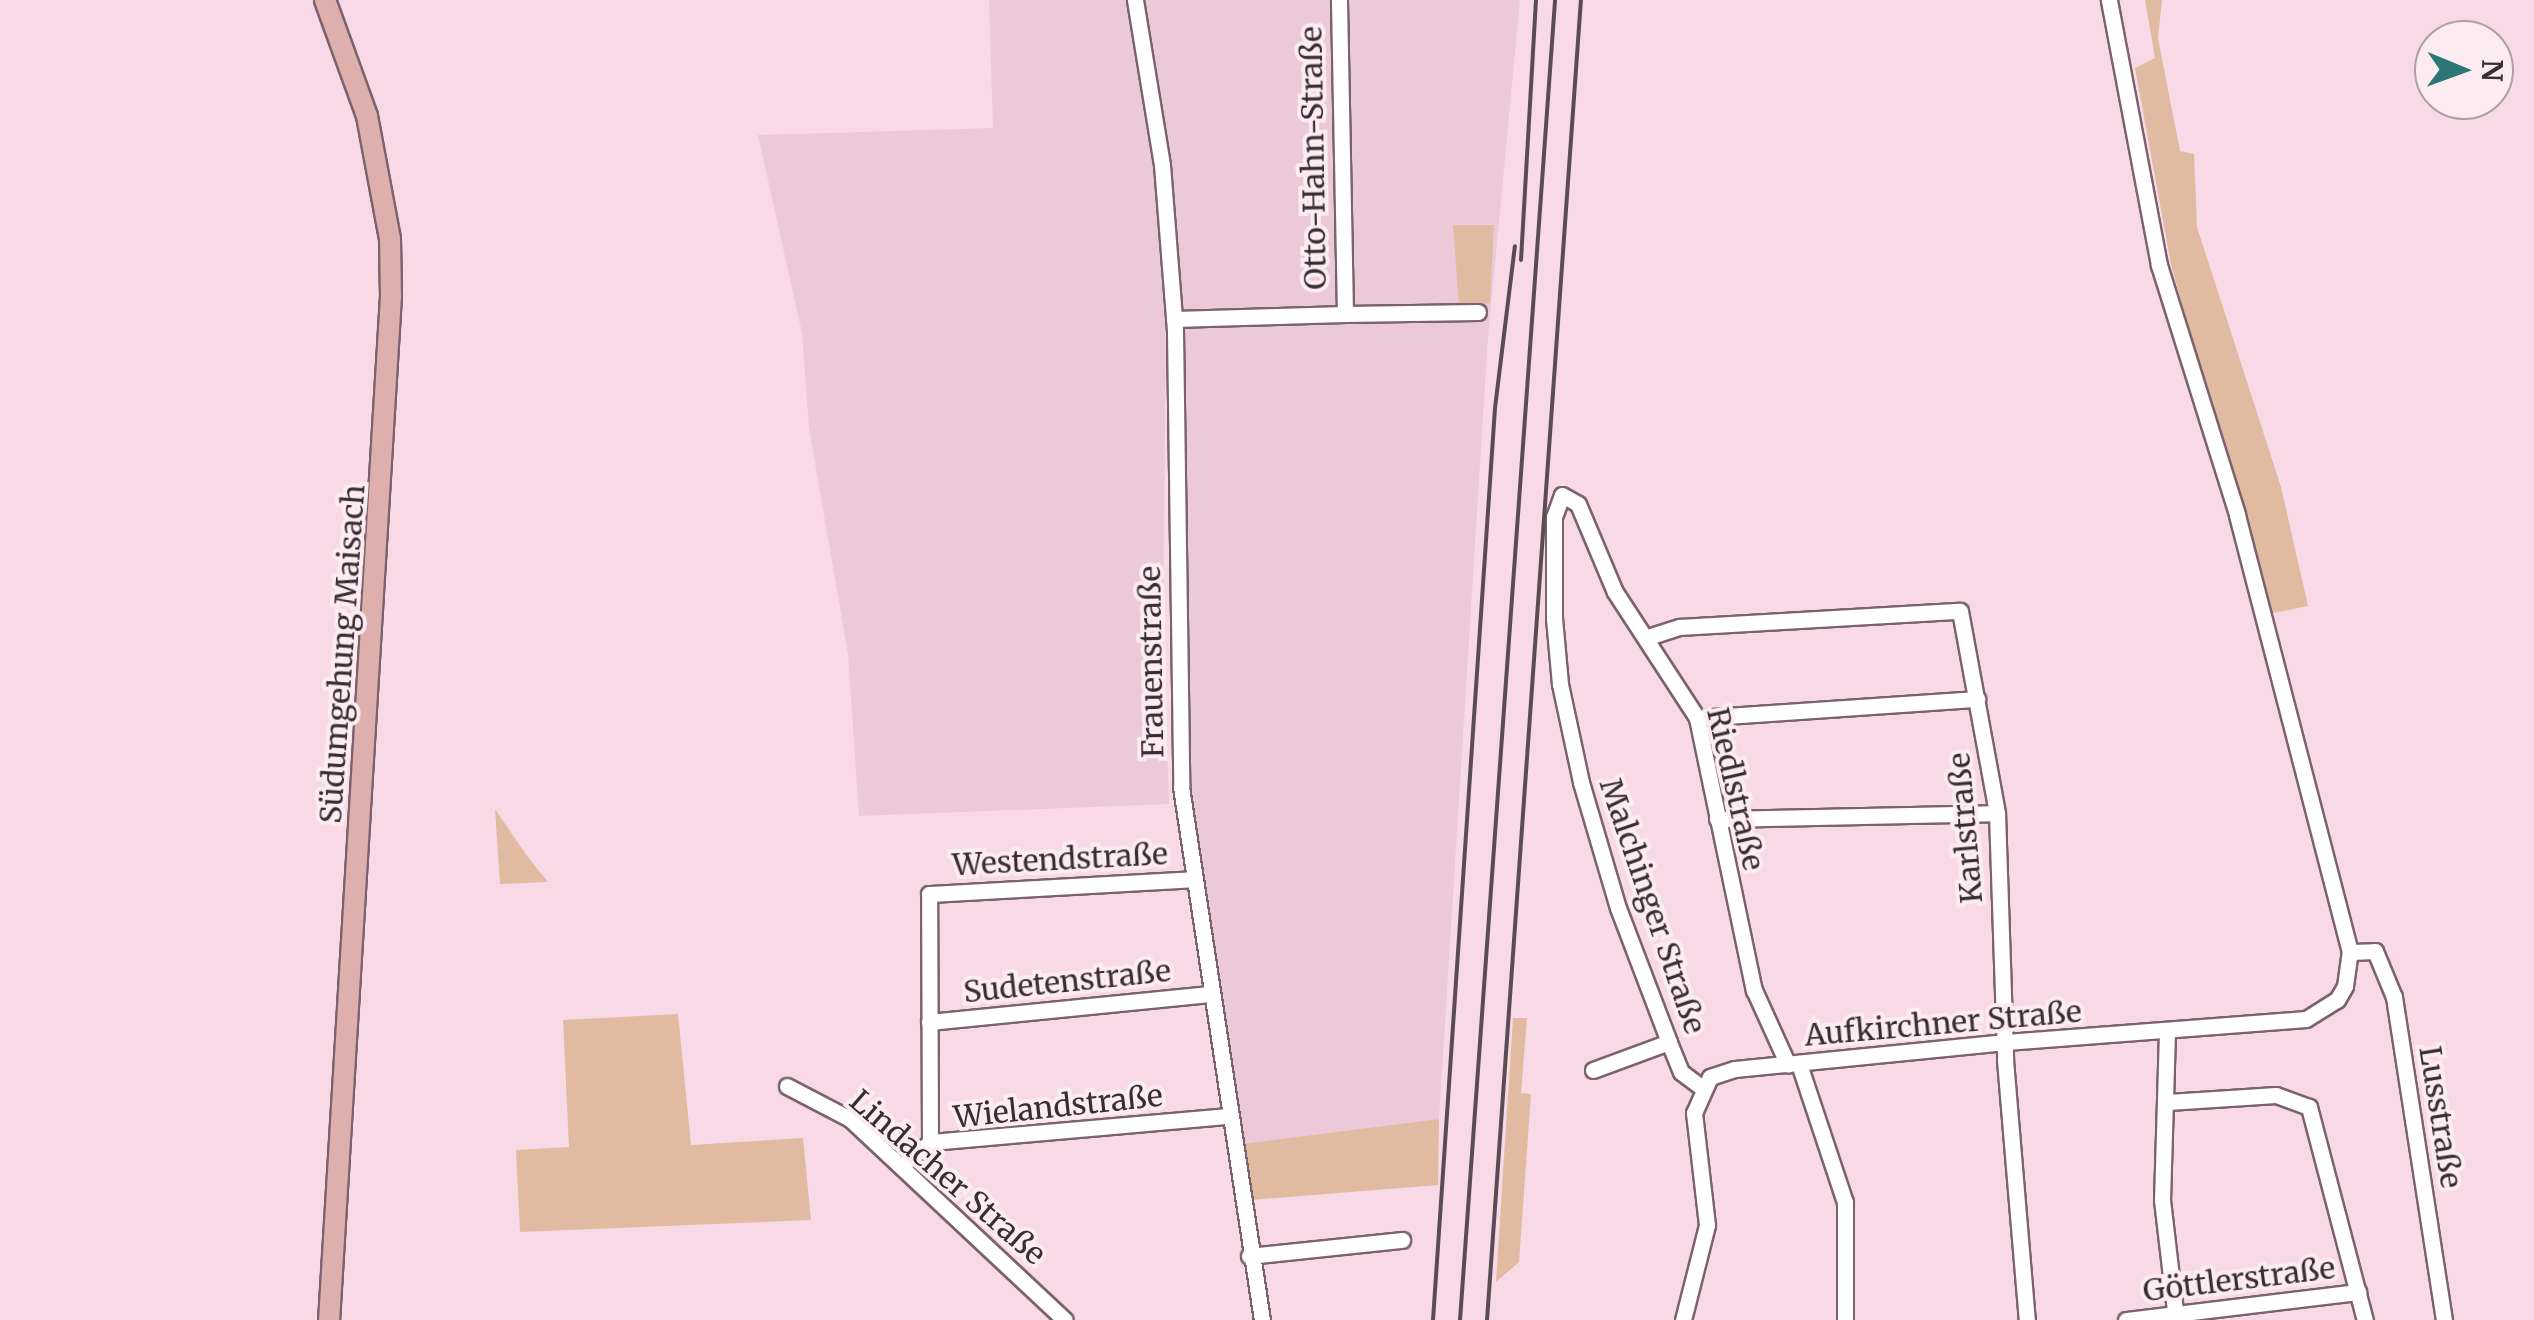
<!DOCTYPE html>
<meta charset="utf-8">
<style>
body{margin:0}
#map{position:relative;width:2534px;height:1320px;overflow:hidden;background:#f7dae6;font-family:Merriweather,serif}
div>[style]{position:absolute}
[style*='--x']{left:calc(var(--x)*1px);top:calc(var(--y)*1px);width:calc(var(--w)*1px);rotate:calc(var(--a)*1deg)}
.built>*{inset:0;background:#ecc9d8}
.green>*{inset:0;background:#e1baa2}
.roads{filter:drop-shadow(2px 0 #7b626d) drop-shadow(-2px 0 #7b626d) drop-shadow(0 2px #7b626d) drop-shadow(0 -2px #7b626d)}
.minor>*{height:15px;margin:-7.5px;padding:0 7.5px;transform-origin:7.5px;border-radius:7.5px;background:#fff}
.major>*{height:20px;margin:-10px;padding:0 10px;transform-origin:10px;border-radius:10px;background:#ddb0ae}
.rail>*{height:4px;margin:-2px;padding:0 2px;transform-origin:2px;border-radius:2px;background:#5a4c52}
span{translate:-50% -50%;white-space:nowrap;text-align:center;line-height:1.15;-webkit-text-stroke:8px #fdebf2;paint-order:stroke}
.street-label{font-size:30px;color:#382d32}
.north{position:absolute;left:2414px;top:20px;width:100px;height:100px;box-sizing:border-box;background:#fdebf2;border:2px solid #ae9fa5;border-radius:50%;rotate:91deg;font-size:28px;font-weight:700;line-height:40px;text-align:center;color:#382d32}
.north::after{content:'';display:block;margin:auto;width:35px;height:45px;background:#2c7676;clip-path:polygon(50% 0,100% 100%,50% 72%,0 100%)}
</style>
<div id="map">
<div class="built">
<i style="clip-path:polygon(989px 0,1128px 0,1154px 167px,1166px 329px,1163px 629px,1169px 804px,859px 816px,848px 654px,809px 428px,802px 333px,758px 135px,993px 128px)"></i>
<i style="clip-path:polygon(1142px 0,1520px 0,1488px 337px,1439px 1119px,1241px 1144px,1192px 793px,1183px 328px)"></i>
</div>
<div class="green">
<i style="clip-path:polygon(2145px 0,2162px 0,2158px 38px,2180px 151px,2194px 154px,2197px 227px,2281px 487px,2308px 606px,2268px 614px,2171px 264px,2135px 68px,2155px 58px)"></i>
<i style="clip-path:polygon(1453px 225px,1494px 225px,1490px 303px,1459px 306px)"></i>
<i style="clip-path:polygon(495px 809px,527px 856px,548px 882px,500px 884px)"></i>
<i style="clip-path:polygon(678px 1014px,691px 1145px,803px 1138px,811px 1220px,520px 1232px,516px 1150px,569px 1147px,563px 1020px)"></i>
<i style="clip-path:polygon(1513px 1018px,1527px 1018px,1521px 1093px,1531px 1094px,1519px 1262px,1496px 1282px)"></i>
<i style="clip-path:polygon(1439px 1119px,1438px 1185px,1250px 1200px,1241px 1144px)"></i>
</div>
<div class="roads">
<div class="minor">
<i style="--x:1135;--y:0;--w:167;--a:80.7"></i>
<i style="--x:1162;--y:165;--w:167;--a:85.5"></i>
<i style="--x:1175;--y:331;--w:456;--a:89.2"></i>
<i style="--x:1181;--y:787;--w:539;--a:81.36"></i>
<i style="--x:1345;--y:314;--w:133;--a:-0.9"></i>
<i style="--x:1174;--y:319;--w:171;--a:-1.7"></i>
<i style="--x:1345;--y:314;--w:314;--a:-91.1"></i>
<i style="--x:1648;--y:637;--w:33;--a:-18"></i>
<i style="--x:1679;--y:627;--w:281;--a:-3.3"></i>
<i style="--x:1960;--y:611;--w:205;--a:79.6"></i>
<i style="--x:1997;--y:813;--w:247;--a:88.1"></i>
<i style="--x:2005;--y:1060;--w:261;--a:85.2"></i>
<i style="--x:1697;--y:718;--w:281;--a:-3.9"></i>
<i style="--x:1717;--y:819;--w:280;--a:-1.2"></i>
<i style="--x:2350;--y:952;--w:25;--a:-2"></i>
<i style="--x:2375;--y:951;--w:50;--a:67.6"></i>
<i style="--x:2394;--y:997;--w:327;--a:81.2"></i>
<i style="--x:929;--y:1022;--w:282;--a:-5.7"></i>
<i style="--x:2167;--y:1032;--w:168;--a:91.7"></i>
<i style="--x:2162;--y:1200;--w:121;--a:83.3"></i>
<i style="--x:1799;--y:1064;--w:145;--a:71.6"></i>
<i style="--x:1845;--y:1202;--w:118;--a:90"></i>
<i style="--x:1593;--y:1070;--w:81;--a:-20.2"></i>
<i style="--x:787;--y:1086;--w:71;--a:27.6"></i>
<i style="--x:850;--y:1119;--w:294;--a:43.1"></i>
<i style="--x:1701;--y:1087;--w:25;--a:-143"></i>
<i style="--x:1681;--y:1072;--w:32;--a:-112"></i>
<i style="--x:1669;--y:1042;--w:143;--a:-110.8"></i>
<i style="--x:1618;--y:908;--w:131;--a:-106.4"></i>
<i style="--x:1581;--y:782;--w:100;--a:-102.1"></i>
<i style="--x:1560;--y:684;--w:66;--a:-95.2"></i>
<i style="--x:1554;--y:618;--w:101;--a:-90"></i>
<i style="--x:1554;--y:517;--w:23;--a:-70"></i>
<i style="--x:1562;--y:495;--w:18;--a:29"></i>
<i style="--x:1578;--y:504;--w:95;--a:67.2"></i>
<i style="--x:1615;--y:592;--w:150;--a:56.9"></i>
<i style="--x:1697;--y:718;--w:278;--a:78.2"></i>
<i style="--x:1754;--y:990;--w:82;--a:65.6"></i>
<i style="--x:2168;--y:1102;--w:108;--a:-3.7"></i>
<i style="--x:2276;--y:1095;--w:35;--a:20"></i>
<i style="--x:2309;--y:1107;--w:220;--a:75.3"></i>
<i style="--x:930;--y:1142;--w:248;--a:-90.2"></i>
<i style="--x:929;--y:894;--w:265;--a:-3.2"></i>
<i style="--x:902;--y:1165;--w:36;--a:-39"></i>
<i style="--x:930;--y:1142;--w:298;--a:-5"></i>
<i style="--x:1249;--y:1256;--w:154;--a:-6"></i>
<i style="--x:1683;--y:1320;--w:98;--a:-75.8"></i>
<i style="--x:1707;--y:1225;--w:113;--a:-96.6"></i>
<i style="--x:1694;--y:1113;--w:39;--a:-66"></i>
<i style="--x:1710;--y:1077;--w:26;--a:-18"></i>
<i style="--x:1735;--y:1069;--w:272;--a:-5.7"></i>
<i style="--x:2006;--y:1042;--w:301;--a:-4.4"></i>
<i style="--x:2306;--y:1019;--w:36;--a:-32"></i>
<i style="--x:2337;--y:1000;--w:16;--a:-60"></i>
<i style="--x:2345;--y:986;--w:34;--a:-82"></i>
<i style="--x:2350;--y:952;--w:452;--a:-104.5"></i>
<i style="--x:2237;--y:514;--w:261;--a:-107.4"></i>
<i style="--x:2159;--y:265;--w:270;--a:-100.7"></i>
<i style="--x:2126;--y:1320;--w:234;--a:-6.9"></i>
</div>
<div class="major">
<i style="--x:325;--y:0;--w:123;--a:70.1"></i>
<i style="--x:367;--y:116;--w:125;--a:79.4"></i>
<i style="--x:390;--y:239;--w:57;--a:89"></i>
<i style="--x:391;--y:296;--w:1026;--a:93.46"></i>
</div>
</div>
<div class="rail">
<i style="--x:1521;--y:260;--w:260;--a:-86.7"></i>
<i style="--x:1433;--y:1320;--w:914;--a:-86.11"></i>
<i style="--x:1495;--y:408;--w:163;--a:-83"></i>
<i style="--x:1460;--y:1320;--w:1323;--a:-85.88"></i>
<i style="--x:1487;--y:1320;--w:1323;--a:-85.93"></i>
</div>
<div class="street-label">
<span style="left:1313px;top:158px;rotate:-91deg">Otto-Hahn-Straße</span>
<span style="left:342px;top:654px;rotate:-86deg">Südumgehung Maisach</span>
<span style="left:1151px;top:662px;rotate:-91deg">Frauenstraße</span>
<span style="left:1736px;top:789px;rotate:77deg">Riedlstraße</span>
<span style="left:1965px;top:828px;rotate:-95deg">Karlstraße</span>
<span style="left:1060px;top:859px;rotate:-3deg">Westendstraße</span>
<span style="left:1653px;top:906px;rotate:71deg">Malchinger Straße</span>
<span style="left:1067px;top:981px;rotate:-6deg">Sudetenstraße</span>
<span style="left:1943px;top:1023px;rotate:-5deg">Aufkirchner Straße</span>
<span style="left:1058px;top:1106px;rotate:-6deg">Wielandstraße</span>
<span style="left:2441px;top:1117px;rotate:81deg">Lusstraße</span>
<span style="left:948px;top:1177px;rotate:41deg">Lindacher Straße</span>
<span style="left:2239px;top:1279px;rotate:-7deg">Göttlerstraße</span>
</div>
<div class="north">N</div>
</div>
